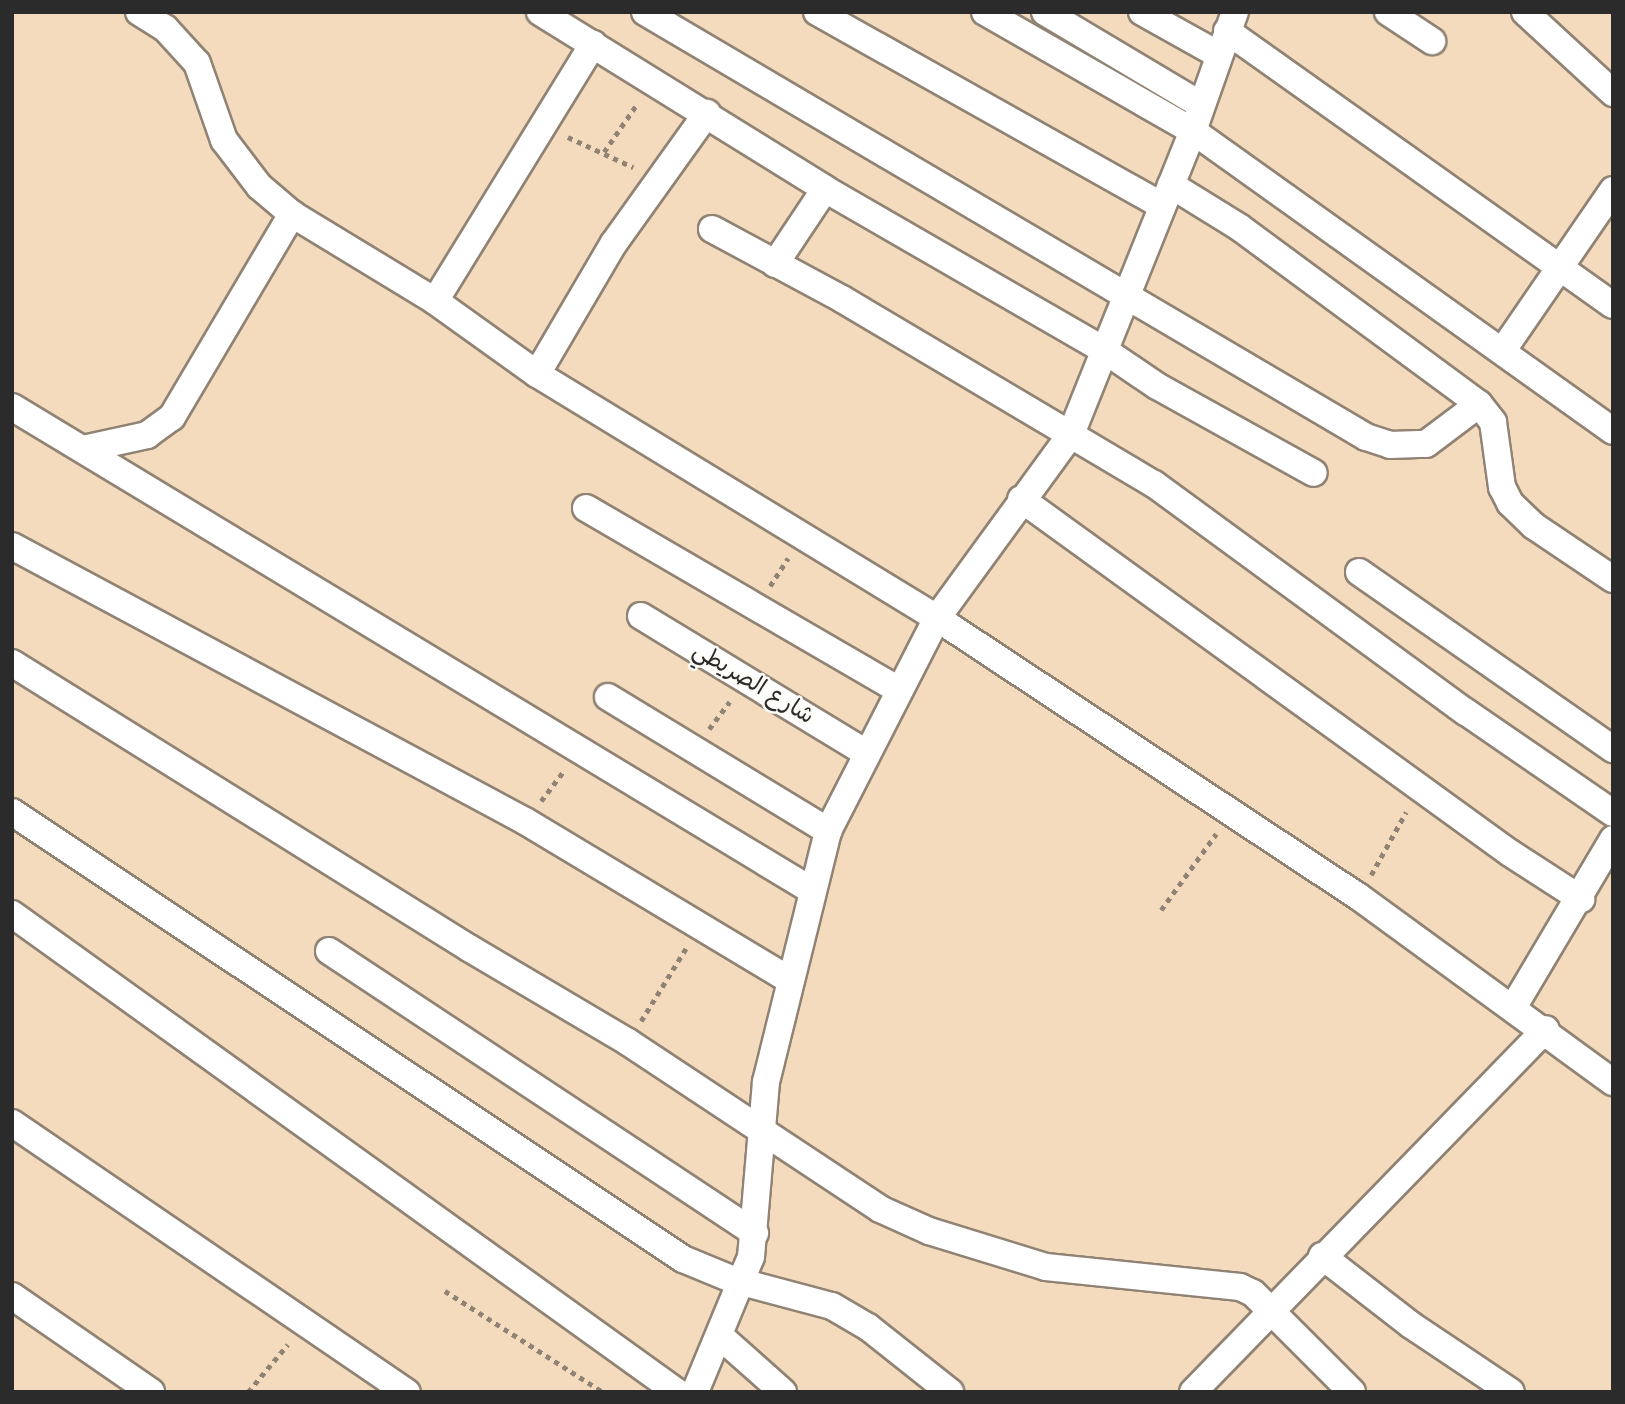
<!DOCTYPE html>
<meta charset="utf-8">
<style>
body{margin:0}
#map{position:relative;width:1625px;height:1404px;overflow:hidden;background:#f4dbbe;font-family:Mynerve,"Playpen Sans Arabic",sans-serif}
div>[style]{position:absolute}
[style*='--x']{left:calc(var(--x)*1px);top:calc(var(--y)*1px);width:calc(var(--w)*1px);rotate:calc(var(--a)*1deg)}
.path>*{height:4.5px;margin-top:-2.25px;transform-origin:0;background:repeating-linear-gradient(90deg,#908374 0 5px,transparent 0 10px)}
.roads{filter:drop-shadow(2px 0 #908374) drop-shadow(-2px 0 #908374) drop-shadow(0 2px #908374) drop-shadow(0 -2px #908374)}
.street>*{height:26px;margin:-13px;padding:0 13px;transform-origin:13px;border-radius:13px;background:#fff}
span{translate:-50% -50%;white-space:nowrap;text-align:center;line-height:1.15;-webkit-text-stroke:5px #fdfcf7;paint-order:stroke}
.street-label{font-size:23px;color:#2b2b2b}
.frame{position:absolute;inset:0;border:14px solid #2b2b2b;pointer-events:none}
</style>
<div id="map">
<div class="path">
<i style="--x:568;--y:137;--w:72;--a:24.8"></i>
<i style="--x:604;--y:152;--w:58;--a:-55.5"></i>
<i style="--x:770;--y:586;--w:33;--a:-57"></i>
<i style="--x:709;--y:729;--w:34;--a:-53"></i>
<i style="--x:541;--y:801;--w:36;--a:-53"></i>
<i style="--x:1371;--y:875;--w:72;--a:-60.9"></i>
<i style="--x:1161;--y:910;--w:94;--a:-54.1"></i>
<i style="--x:641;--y:1021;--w:86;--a:-58.3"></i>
<i style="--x:445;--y:1291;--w:188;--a:32.6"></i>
<i style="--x:248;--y:1392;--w:62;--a:-50.2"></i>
</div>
<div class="roads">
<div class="street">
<i style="--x:139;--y:12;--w:31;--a:32"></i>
<i style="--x:165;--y:28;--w:47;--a:47.6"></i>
<i style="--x:197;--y:63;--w:82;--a:70.7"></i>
<i style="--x:224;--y:140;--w:58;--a:52.7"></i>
<i style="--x:259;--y:186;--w:43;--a:40.3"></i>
<i style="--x:292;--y:214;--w:167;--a:31.3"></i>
<i style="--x:435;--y:301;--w:125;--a:35.6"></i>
<i style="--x:537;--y:374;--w:469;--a:31.4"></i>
<i style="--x:937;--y:618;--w:506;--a:33.47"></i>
<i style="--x:1359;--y:897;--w:314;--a:36.1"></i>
<i style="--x:540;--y:12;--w:335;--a:31.8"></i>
<i style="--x:825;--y:189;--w:322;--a:30"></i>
<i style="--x:1104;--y:350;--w:64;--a:34.2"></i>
<i style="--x:1157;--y:386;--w:179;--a:29"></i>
<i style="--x:645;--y:12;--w:837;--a:30.52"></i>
<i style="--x:1366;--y:437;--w:25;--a:18"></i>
<i style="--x:1390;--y:445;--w:36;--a:-2"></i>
<i style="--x:1426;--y:444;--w:66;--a:-37"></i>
<i style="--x:817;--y:12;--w:396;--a:29.3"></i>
<i style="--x:985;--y:12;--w:240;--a:29.8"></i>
<i style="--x:1193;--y:131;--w:516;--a:35.54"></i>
<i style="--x:1045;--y:12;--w:182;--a:30.8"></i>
<i style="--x:1142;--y:12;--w:86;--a:29.2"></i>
<i style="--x:1388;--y:12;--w:53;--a:33.4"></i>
<i style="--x:1525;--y:12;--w:120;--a:42.6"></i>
<i style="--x:1227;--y:31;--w:473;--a:35.4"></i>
<i style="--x:1171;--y:185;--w:80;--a:31.7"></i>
<i style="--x:1239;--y:227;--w:298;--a:36.4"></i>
<i style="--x:1479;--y:404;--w:23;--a:52"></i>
<i style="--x:1493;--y:422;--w:66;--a:82.1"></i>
<i style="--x:1502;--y:487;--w:18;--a:63"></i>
<i style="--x:1510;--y:503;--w:33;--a:44"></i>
<i style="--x:1534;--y:526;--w:95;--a:33.9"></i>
<i style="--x:712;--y:229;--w:148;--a:28.3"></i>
<i style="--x:842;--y:299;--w:363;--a:30.7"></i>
<i style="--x:1154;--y:484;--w:386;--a:36.2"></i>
<i style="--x:1466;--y:712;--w:178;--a:34.5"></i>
<i style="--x:775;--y:264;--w:90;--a:-56.3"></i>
<i style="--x:435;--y:301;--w:302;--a:-58.4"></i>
<i style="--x:1503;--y:350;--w:194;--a:-55.5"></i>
<i style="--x:537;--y:374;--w:152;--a:-59.6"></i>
<i style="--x:614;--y:243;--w:160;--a:-54.4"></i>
<i style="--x:12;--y:407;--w:934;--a:31.15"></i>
<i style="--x:83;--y:449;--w:66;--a:-12.3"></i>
<i style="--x:147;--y:435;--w:31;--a:-36"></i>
<i style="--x:172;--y:417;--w:236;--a:-59.4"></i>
<i style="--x:1021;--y:499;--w:604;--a:35.9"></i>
<i style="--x:1510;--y:853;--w:85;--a:32.9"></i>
<i style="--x:586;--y:508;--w:360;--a:30.2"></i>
<i style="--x:12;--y:546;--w:582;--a:28.19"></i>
<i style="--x:525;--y:821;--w:310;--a:31"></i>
<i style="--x:1359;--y:572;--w:310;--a:34.9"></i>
<i style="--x:641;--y:616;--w:262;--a:31.3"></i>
<i style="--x:12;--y:663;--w:539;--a:31.95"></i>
<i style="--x:469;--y:948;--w:185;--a:30.6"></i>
<i style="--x:628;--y:1042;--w:302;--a:33.5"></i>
<i style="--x:880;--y:1209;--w:54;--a:24.2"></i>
<i style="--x:929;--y:1231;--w:122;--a:17.1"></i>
<i style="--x:1046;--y:1267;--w:195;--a:5.9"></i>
<i style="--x:1240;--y:1287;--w:14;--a:25"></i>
<i style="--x:1253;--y:1293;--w:140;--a:45"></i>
<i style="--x:608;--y:697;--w:258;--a:31.3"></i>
<i style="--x:12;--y:812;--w:806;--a:33.67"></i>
<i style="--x:683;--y:1259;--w:55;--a:22.4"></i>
<i style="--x:734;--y:1280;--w:101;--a:14.9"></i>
<i style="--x:832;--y:1306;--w:42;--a:30.3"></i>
<i style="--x:868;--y:1327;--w:105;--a:38.4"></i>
<i style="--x:12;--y:914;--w:819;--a:35.71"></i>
<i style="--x:329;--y:951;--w:511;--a:33.5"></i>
<i style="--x:1514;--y:1006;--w:194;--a:-59.3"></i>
<i style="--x:12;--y:1123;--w:478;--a:34.3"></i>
<i style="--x:1322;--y:1256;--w:113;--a:37.8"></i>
<i style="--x:1411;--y:1325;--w:120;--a:33.8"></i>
<i style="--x:12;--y:1296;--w:169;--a:34.6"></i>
<i style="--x:721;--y:1337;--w:83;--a:41.6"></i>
<i style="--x:695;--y:1392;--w:146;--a:-67.5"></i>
<i style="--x:751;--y:1257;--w:176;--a:-85.1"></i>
<i style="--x:766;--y:1082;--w:259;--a:-76.1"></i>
<i style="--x:828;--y:831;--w:239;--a:-62.9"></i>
<i style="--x:937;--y:618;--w:228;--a:-53.9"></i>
<i style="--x:1071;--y:434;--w:327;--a:-68.1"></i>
<i style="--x:1193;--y:131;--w:126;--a:-70.6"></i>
<i style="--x:1193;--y:1392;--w:506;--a:-45.8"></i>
</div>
</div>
<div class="street-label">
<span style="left:753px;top:684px;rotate:31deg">شارع الصريطي</span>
</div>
<div class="frame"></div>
</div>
